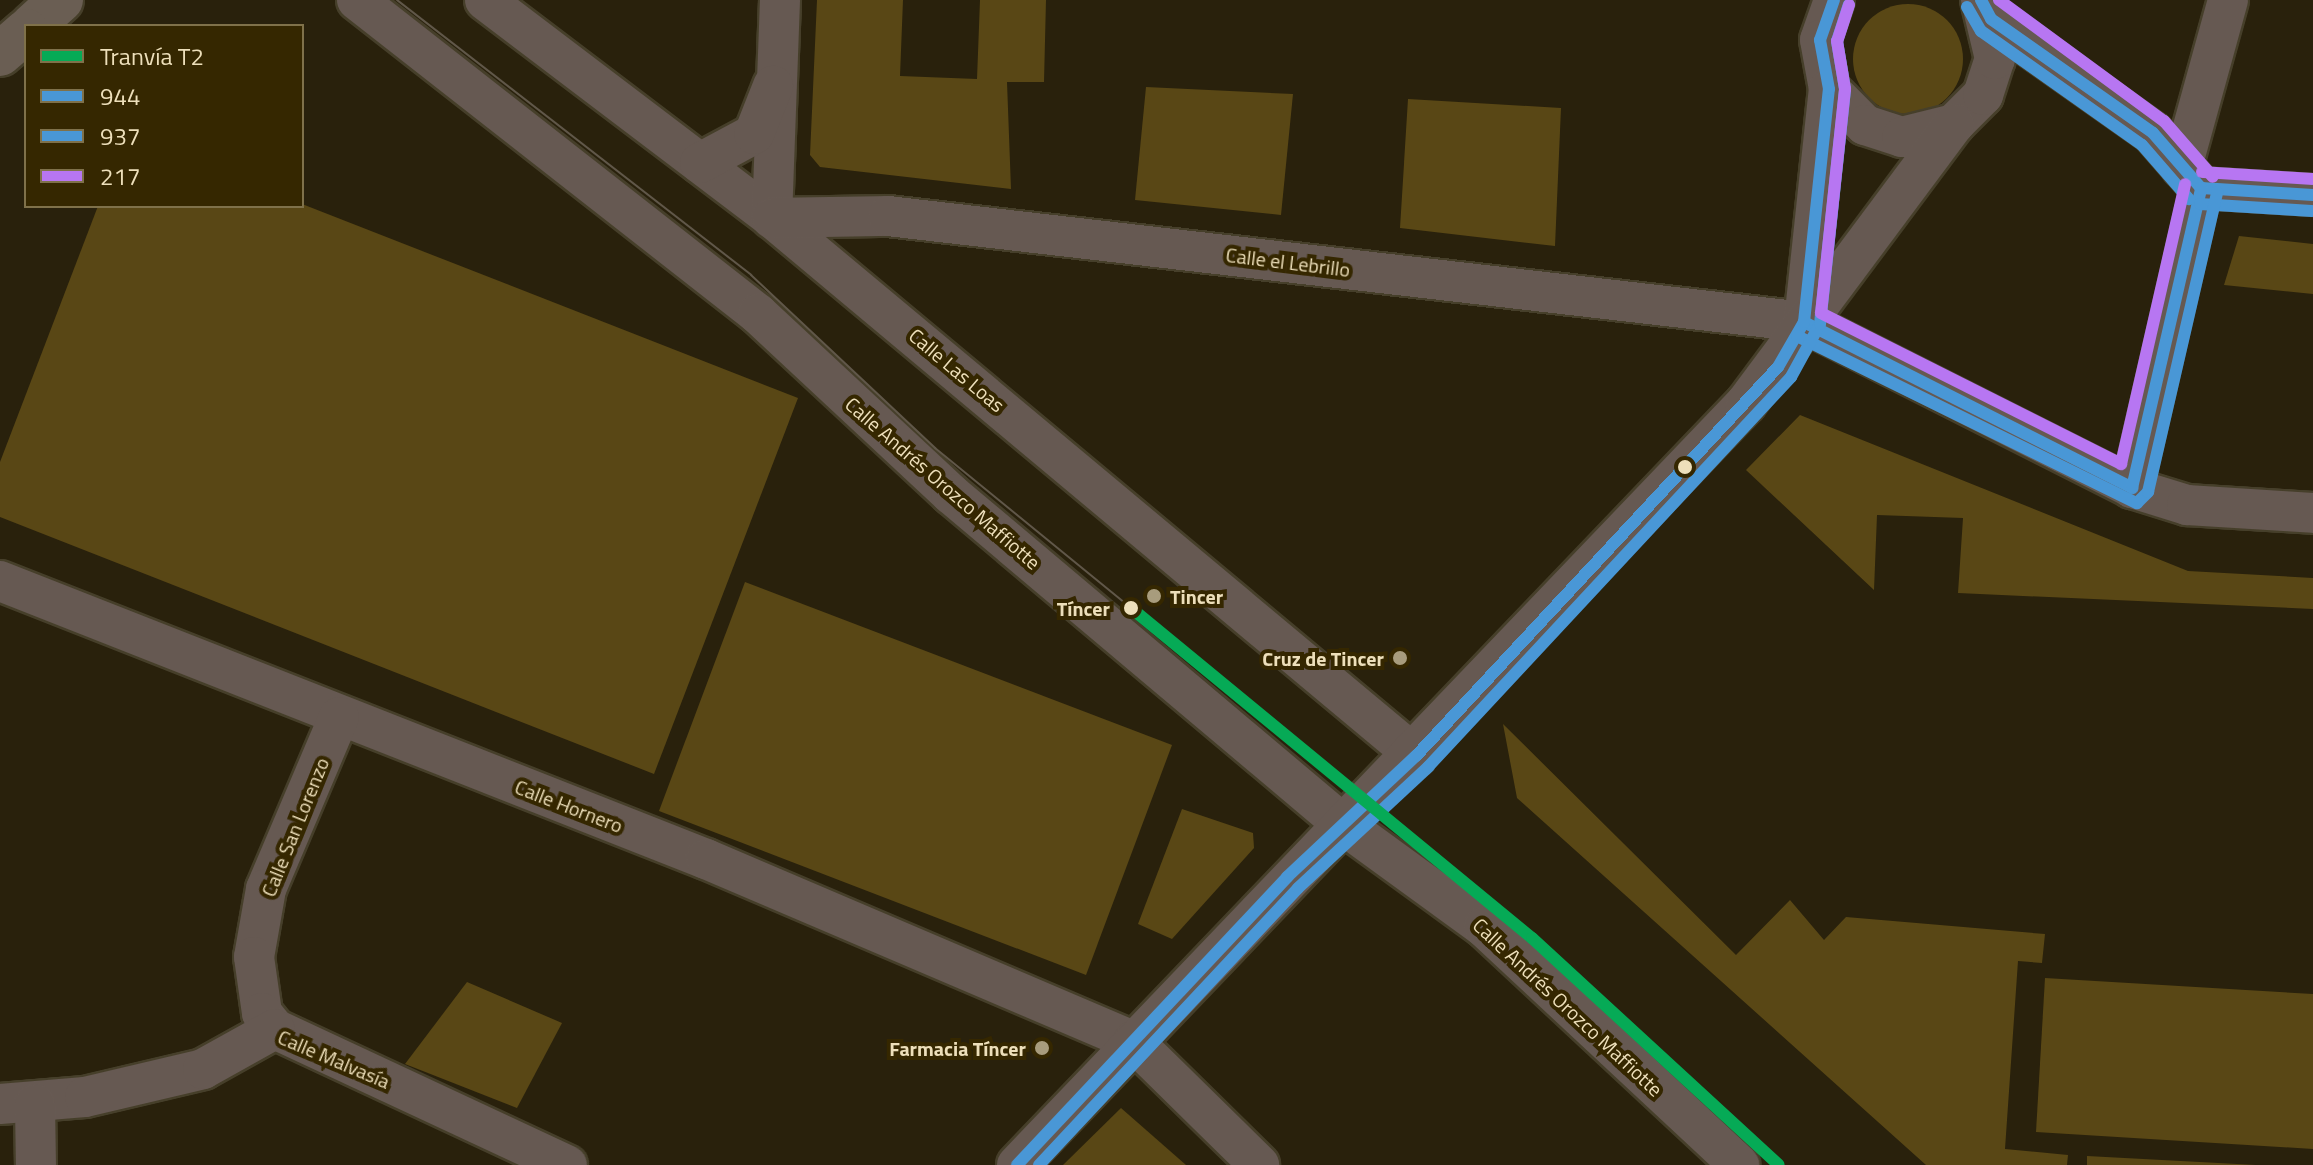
<!DOCTYPE html>
<meta charset="utf-8">
<style>
body{margin:0}
#map{position:relative;width:2313px;height:1165px;overflow:hidden;background:#29210c;font-family:"Titillium Web",sans-serif}
div>[style]{position:absolute}
[style*='--x']{left:calc(var(--x)*1px);top:calc(var(--y)*1px);width:calc(var(--w)*1px);rotate:calc(var(--a)*1deg)}
.green>*{inset:0;background:#594715}
.round{border-radius:50%}
.roads{filter:drop-shadow(2px 0 #463f2a) drop-shadow(-2px 0 #463f2a) drop-shadow(0 2px #463f2a) drop-shadow(0 -2px #463f2a)}
.minor>*{height:40px;margin:-20px;padding:0 20px;transform-origin:20px;border-radius:20px;background:#665952}
.motorway>*{height:44px;margin:-22px;padding:0 22px;transform-origin:22px;border-radius:22px;background:#6a5e53}
.tram>*{height:2px;margin:-1px;padding:0 1px;transform-origin:1px;border-radius:1px;background:#605749}
.bus-1>*{height:12px;margin:-6px;padding:0 6px;transform-origin:6px;border-radius:6px;background:#4997d6}
.bus-2>*{height:12px;margin:-6px;padding:0 6px;transform-origin:6px;border-radius:6px;background:#4997d6}
.bus-3>*{height:12px;margin:-6px;padding:0 6px;transform-origin:6px;border-radius:6px;background:#b776f2}
.tram-1>*{height:12px;margin:-6px;padding:0 6px;transform-origin:6px;border-radius:6px;background:#06aa56}
.dots>*{width:22px;height:22px;translate:-50% -50%;box-sizing:border-box;border:4px solid #352700;border-radius:50%}
span{translate:-50% -50%;white-space:nowrap;text-align:center;line-height:1.15;-webkit-text-stroke:8px #352700;paint-order:stroke}
.street-label{font-size:20px;color:#eddfba}
.poi-label{font-size:20px;color:#eddfba;font-weight:700}
.left{translate:0 -50%;text-align:left}
.right{translate:-100% -50%;text-align:right}
.stop-label{font-size:20px;color:#eddfba;font-weight:700}
.legend{position:absolute;left:24px;top:24px;width:280px;height:184px;box-sizing:border-box;background:#352700;border:2px solid #7f714a;margin:0;padding:10px 14px;list-style:none;font-size:24px;color:#eddfba}
.legend li{display:flex;align-items:center;gap:16px;height:40px}
.legend b{width:40px;border:2px solid #7f714a}
</style>
<div id="map">
<div class="green">
<i style="clip-path:polygon(817px 0,903px 0,900px 76px,977px 79px,980px 0,1046px 0,1044px 82px,1007px 82px,1011px 189px,820px 167px,810px 155px)"></i>
<i class="round" style="left:1853px;top:4px;width:110px;height:110px"></i>
<i style="clip-path:polygon(1146px 87px,1293px 94px,1281px 215px,1135px 200px)"></i>
<i style="clip-path:polygon(1408px 99px,1561px 108px,1555px 246px,1400px 228px)"></i>
<i style="clip-path:polygon(302px 204px,798px 398px,654px 774px,0 517px,0 462px,98px 206px)"></i>
<i style="clip-path:polygon(2239px 236px,2313px 244px,2313px 294px,2224px 285px)"></i>
<i style="clip-path:polygon(1800px 415px,2188px 571px,2313px 578px,2313px 609px,1958px 593px,1963px 518px,1877px 515px,1874px 590px,1746px 470px)"></i>
<i style="clip-path:polygon(745px 582px,1172px 745px,1086px 975px,659px 811px)"></i>
<i style="clip-path:polygon(1503px 724px,1736px 955px,1790px 900px,1824px 940px,1846px 917px,2045px 934px,2042px 963px,2018px 961px,2005px 1149px,2068px 1155px,2067px 1165px,1926px 1165px,1517px 798px)"></i>
<i style="clip-path:polygon(1182px 809px,1253px 833px,1254px 848px,1172px 939px,1138px 924px)"></i>
<i style="clip-path:polygon(2045px 978px,2313px 994px,2313px 1149px,2036px 1132px)"></i>
<i style="clip-path:polygon(467px 982px,562px 1023px,517px 1108px,405px 1064px)"></i>
<i style="clip-path:polygon(1121px 1108px,1186px 1165px,1063px 1165px)"></i>
<i style="clip-path:polygon(2087px 1156px,2256px 1165px,2087px 1165px)"></i>
</div>
<div class="roads">
<div class="minor">
<i style="--x:357;--y:0;--w:509;--a:38.06"></i>
<i style="--x:758;--y:314;--w:264;--a:43"></i>
<i style="--x:951;--y:494;--w:514;--a:40.11"></i>
<i style="--x:1344;--y:825;--w:173;--a:36.1"></i>
<i style="--x:1484;--y:927;--w:349;--a:43"></i>
<i style="--x:485;--y:0;--w:360;--a:37.2"></i>
<i style="--x:772;--y:218;--w:839;--a:39.88"></i>
<i style="--x:780;--y:0;--w:218;--a:92.1"></i>
<i style="--x:772;--y:218;--w:116;--a:-1"></i>
<i style="--x:888;--y:216;--w:922;--a:6.6"></i>
<i style="--x:1804;--y:322;--w:368;--a:26.8"></i>
<i style="--x:2132;--y:488;--w:58;--a:17.2"></i>
<i style="--x:2187;--y:505;--w:126;--a:3.6"></i>
<i style="--x:1834;--y:0;--w:42;--a:109.3"></i>
<i style="--x:1820;--y:40;--w:50;--a:79.6"></i>
<i style="--x:1829;--y:89;--w:51;--a:45"></i>
<i style="--x:1865;--y:125;--w:39;--a:18"></i>
<i style="--x:1902;--y:137;--w:54;--a:-14"></i>
<i style="--x:1954;--y:124;--w:41;--a:-45"></i>
<i style="--x:1983;--y:95;--w:38;--a:-72"></i>
<i style="--x:1995;--y:59;--w:61;--a:-103.3"></i>
<i style="--x:1991;--y:19;--w:198;--a:35.1"></i>
<i style="--x:2153;--y:133;--w:73;--a:48.9"></i>
<i style="--x:700;--y:163;--w:61;--a:-28.2"></i>
<i style="--x:754;--y:134;--w:52;--a:-68.4"></i>
<i style="--x:2182;--y:167;--w:173;--a:-74.6"></i>
<i style="--x:2201;--y:188;--w:112;--a:3.6"></i>
<i style="--x:1804;--y:322;--w:234;--a:-83.9"></i>
<i style="--x:2132;--y:488;--w:308;--a:-77"></i>
<i style="--x:0;--y:581;--w:759;--a:21.49"></i>
<i style="--x:706;--y:859;--w:464;--a:23.1"></i>
<i style="--x:1133;--y:1041;--w:177;--a:44.5"></i>
<i style="--x:339;--y:717;--w:187;--a:113"></i>
<i style="--x:266;--y:889;--w:69;--a:100"></i>
<i style="--x:254;--y:957;--w:57;--a:81.9"></i>
<i style="--x:262;--y:1013;--w:21;--a:51"></i>
<i style="--x:275;--y:1029;--w:322;--a:25"></i>
<i style="--x:0;--y:1104;--w:85;--a:-4.7"></i>
<i style="--x:85;--y:1097;--w:121;--a:-13.3"></i>
<i style="--x:203;--y:1069;--w:82;--a:-29.1"></i>
<i style="--x:35;--y:1104;--w:61;--a:89.1"></i>
<i style="--x:1017;--y:1165;--w:1055;--a:-46.27"></i>
<i style="--x:1746;--y:403;--w:348;--a:-53.3"></i>
</div>
<div class="motorway">
<i style="--x:32;--y:26;--w:39;--a:-42"></i>
<i style="--x:0;--y:54;--w:35;--a:-41"></i>
</div>
</div>
<div class="tram">
<i style="--x:397;--y:0;--w:448;--a:37.8"></i>
<i style="--x:751;--y:275;--w:253;--a:43.2"></i>
<i style="--x:935;--y:448;--w:253;--a:39.2"></i>
</div>
<div class="bus-1">
<i style="--x:1981;--y:0;--w:21;--a:62"></i>
<i style="--x:1991;--y:19;--w:198;--a:35.1"></i>
<i style="--x:2153;--y:133;--w:73;--a:48.9"></i>
<i style="--x:2201;--y:188;--w:112;--a:3.6"></i>
<i style="--x:1804;--y:322;--w:368;--a:26.8"></i>
<i style="--x:2132;--y:488;--w:308;--a:-77"></i>
<i style="--x:1017;--y:1165;--w:395;--a:-46.8"></i>
<i style="--x:1287;--y:877;--w:177;--a:-43.2"></i>
<i style="--x:1416;--y:756;--w:531;--a:-47.06"></i>
<i style="--x:1778;--y:367;--w:52;--a:-60"></i>
<i style="--x:1804;--y:322;--w:234;--a:-83.9"></i>
<i style="--x:1829;--y:89;--w:50;--a:-100.4"></i>
<i style="--x:1820;--y:40;--w:42;--a:-70.7"></i>
</div>
<div class="bus-2">
<i style="--x:1967;--y:7;--w:28;--a:60"></i>
<i style="--x:1981;--y:31;--w:197;--a:35.3"></i>
<i style="--x:2142;--y:145;--w:72;--a:49"></i>
<i style="--x:2200;--y:204;--w:112;--a:3.6"></i>
<i style="--x:1797;--y:336;--w:379;--a:26.2"></i>
<i style="--x:2137;--y:503;--w:16;--a:-45"></i>
<i style="--x:2148;--y:492;--w:308;--a:-77"></i>
<i style="--x:1039;--y:1165;--w:379;--a:-46.9"></i>
<i style="--x:1298;--y:888;--w:178;--a:-42.9"></i>
<i style="--x:1428;--y:767;--w:533;--a:-47.05"></i>
<i style="--x:1791;--y:377;--w:60;--a:-61.3"></i>
<i style="--x:1820;--y:324;--w:236;--a:-83.9"></i>
<i style="--x:1845;--y:89;--w:49;--a:-99.5"></i>
<i style="--x:1837;--y:41;--w:38;--a:-72"></i>
</div>
<div class="bus-3">
<i style="--x:1999;--y:0;--w:205;--a:36.3"></i>
<i style="--x:2164;--y:121;--w:74;--a:48.8"></i>
<i style="--x:1849;--y:5;--w:38;--a:108"></i>
<i style="--x:1837;--y:41;--w:49;--a:80.5"></i>
<i style="--x:1845;--y:89;--w:225;--a:96.1"></i>
<i style="--x:1821;--y:313;--w:336;--a:26.7"></i>
<i style="--x:2121;--y:464;--w:287;--a:-77.1"></i>
<i style="--x:2202;--y:172;--w:111;--a:3.6"></i>
</div>
<div class="tram-1">
<i style="--x:1131;--y:608;--w:519;--a:39.45"></i>
<i style="--x:1532;--y:938;--w:335;--a:42.6"></i>
</div>
<div class="dots">
<i style="left:1685px;top:467px;background:#eddfba"></i>
<i style="left:1154px;top:596px;background:#a89c7d"></i>
<i style="left:1131px;top:608px;background:#eddfba"></i>
<i style="left:1400px;top:658px;background:#a89c7d"></i>
<i style="left:1042px;top:1048px;background:#a89c7d"></i>
</div>
<div class="street-label">
<span style="left:1288px;top:262px;rotate:7deg">Calle el Lebrillo</span>
<span style="left:957px;top:370px;rotate:40deg">Calle Las Loas</span>
<span style="left:943px;top:483px;rotate:41deg">Calle Andrés Orozco Maffiotte</span>
<span style="left:569px;top:806px;rotate:21deg">Calle Hornero</span>
<span style="left:295px;top:827px;rotate:-68deg">Calle San Lorenzo</span>
<span style="left:1568px;top:1007px;rotate:43deg">Calle Andrés Orozco Maffiotte</span>
<span style="left:334px;top:1059px;rotate:23deg">Calle Malvasía</span>
</div>
<div class="poi-label">
<span class="left" style="left:1170px;top:596px">Tincer</span>
<span class="right" style="left:1384px;top:658px">Cruz de Tincer</span>
<span class="right" style="left:1026px;top:1048px">Farmacia Tíncer</span>
</div>
<div class="stop-label">
<span class="right" style="left:1110px;top:608px">Tíncer</span>
</div>
<ul class="legend">
<li><b style="height:10px;background:#06aa56"></b>Tranvía T2</li>
<li><b style="height:10px;background:#4997d6"></b>944</li>
<li><b style="height:10px;background:#4997d6"></b>937</li>
<li><b style="height:10px;background:#b776f2"></b>217</li>
</ul>
</div>
